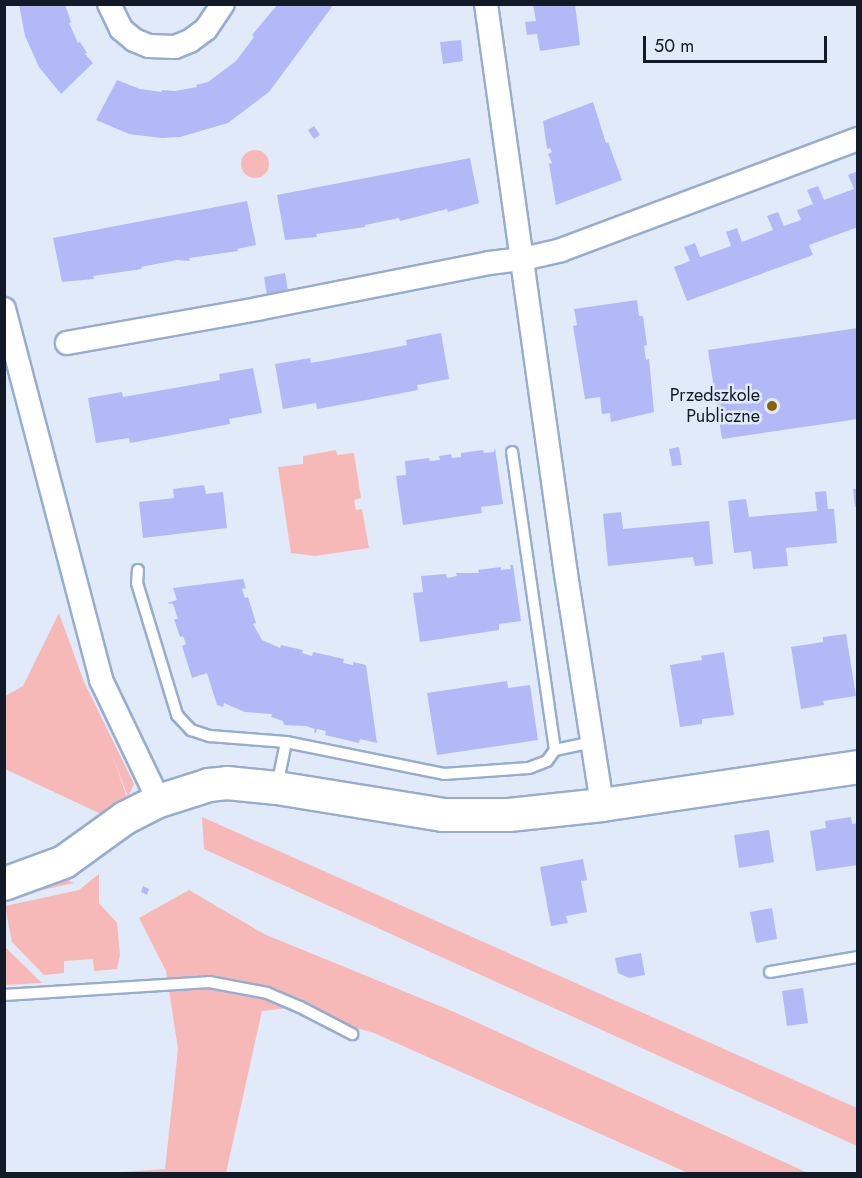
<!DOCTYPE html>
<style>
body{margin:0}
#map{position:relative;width:862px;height:1178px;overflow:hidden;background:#e1eaf8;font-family:Jost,sans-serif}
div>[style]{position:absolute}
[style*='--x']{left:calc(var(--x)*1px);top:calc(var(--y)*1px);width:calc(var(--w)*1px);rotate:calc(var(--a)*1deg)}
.green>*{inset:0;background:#f7b9b8}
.round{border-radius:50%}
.building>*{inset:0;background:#b3b9f6}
.roads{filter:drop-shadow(2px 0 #97adcf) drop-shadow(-2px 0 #97adcf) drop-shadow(0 2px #97adcf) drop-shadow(0 -2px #97adcf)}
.lane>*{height:10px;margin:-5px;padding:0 5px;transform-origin:5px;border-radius:5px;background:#fff}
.street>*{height:22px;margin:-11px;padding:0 11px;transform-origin:11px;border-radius:11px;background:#fff}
.secondary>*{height:32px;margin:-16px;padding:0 16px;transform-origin:16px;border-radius:16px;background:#fff}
.dots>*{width:16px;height:16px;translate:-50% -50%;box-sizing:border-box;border:3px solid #e1eaf8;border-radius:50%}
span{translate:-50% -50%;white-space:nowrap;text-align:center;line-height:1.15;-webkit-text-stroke:5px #e1eaf8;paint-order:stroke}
.poi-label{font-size:18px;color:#121a27}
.right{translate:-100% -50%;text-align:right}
.frame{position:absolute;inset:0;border:6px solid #121a27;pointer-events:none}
.scale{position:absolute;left:643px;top:36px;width:184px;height:27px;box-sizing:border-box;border:3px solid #121a27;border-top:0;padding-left:8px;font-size:18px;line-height:21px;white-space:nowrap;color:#121a27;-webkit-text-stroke:4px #e1eaf8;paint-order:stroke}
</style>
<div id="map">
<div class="green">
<i class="round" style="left:241px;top:150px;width:28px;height:28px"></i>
<i style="clip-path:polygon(336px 450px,337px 455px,354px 453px,361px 498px,354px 500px,356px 510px,362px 509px,369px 548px,315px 556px,291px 553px,278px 467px,303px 464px,303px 456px)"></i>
<i style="clip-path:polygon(59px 613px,84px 682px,134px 784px,128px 797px,111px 752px,129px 803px,103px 815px,5px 769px,5px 696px,23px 686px)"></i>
<i style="clip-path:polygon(202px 817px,857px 1108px,857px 1146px,204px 849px)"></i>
<i style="clip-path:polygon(99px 874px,99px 903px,117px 923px,120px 955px,117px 969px,94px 971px,93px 959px,64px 961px,64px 973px,44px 975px,12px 942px,5px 906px,79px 890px)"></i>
<i style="clip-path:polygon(65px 878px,74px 883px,10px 897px)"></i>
<i style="clip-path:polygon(189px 890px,264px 934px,452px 1011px,808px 1173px,688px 1173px,374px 1033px,289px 1008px,262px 1011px,226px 1173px,94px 1174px,165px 1169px,178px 1049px,166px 971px,139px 918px)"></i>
<i style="clip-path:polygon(4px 945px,5px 947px,42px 983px,5px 985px)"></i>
</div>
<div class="building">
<i style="clip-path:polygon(19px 4px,65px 4px,71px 22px,69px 23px,78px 43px,80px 42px,87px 53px,85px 54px,93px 63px,61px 94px,39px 67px,25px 36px)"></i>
<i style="clip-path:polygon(278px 4px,334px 4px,269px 92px,228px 123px,180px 137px,162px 138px,129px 134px,96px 120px,117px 80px,140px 89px,162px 92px,162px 90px,175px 91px,197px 87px,196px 85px,208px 82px,236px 61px,254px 37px,252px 35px)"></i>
<i style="clip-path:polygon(533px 4px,575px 4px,580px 45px,540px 51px,537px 34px,527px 35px,525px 22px,536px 21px)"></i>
<i style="clip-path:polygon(461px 40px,463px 61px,443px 64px,440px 42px)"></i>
<i style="clip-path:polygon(593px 102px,606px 143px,608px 142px,622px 180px,556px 205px,549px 164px,552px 163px,548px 154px,552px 152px,550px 148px,547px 149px,543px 121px)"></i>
<i style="clip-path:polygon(314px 126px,320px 135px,314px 139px,308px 130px)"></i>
<i style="clip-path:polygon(470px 158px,479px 203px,448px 212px,447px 209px,400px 221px,399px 218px,365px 225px,365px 227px,316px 234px,317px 237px,285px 240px,277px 195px)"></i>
<i style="clip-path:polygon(858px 171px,858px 227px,809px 245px,813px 255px,687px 301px,674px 267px,690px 261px,684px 247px,695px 243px,700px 257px,731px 246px,726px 232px,737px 228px,742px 242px,773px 230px,767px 216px,778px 212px,784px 226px,801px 220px,797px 210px,813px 204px,807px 190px,818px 186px,824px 200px,854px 189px,848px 175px)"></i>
<i style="clip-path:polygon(247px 201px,256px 245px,237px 249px,238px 251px,189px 258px,190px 261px,177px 260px,141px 267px,142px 269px,93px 276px,94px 279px,62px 282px,53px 238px)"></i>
<i style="clip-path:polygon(285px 273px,288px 291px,267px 295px,264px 277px)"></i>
<i style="clip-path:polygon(637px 300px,639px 316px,643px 316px,647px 345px,644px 346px,646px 360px,649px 359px,654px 412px,611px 422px,610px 413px,602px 414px,600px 397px,585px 399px,573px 326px,577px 325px,574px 309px)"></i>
<i style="clip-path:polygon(858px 328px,858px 419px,722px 439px,708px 350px)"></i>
<i style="clip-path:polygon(441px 333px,449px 379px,417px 385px,418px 390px,361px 401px,317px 409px,316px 403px,283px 409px,275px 364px,310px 358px,311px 363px,376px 351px,407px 345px,406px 340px)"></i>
<i style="clip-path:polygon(253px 368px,262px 413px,229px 419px,230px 424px,130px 443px,129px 438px,96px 443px,88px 398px,122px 392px,123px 397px,220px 380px,219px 374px)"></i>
<i style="clip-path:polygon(679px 447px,682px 465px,672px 466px,669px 449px)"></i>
<i style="clip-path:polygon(495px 448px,503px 504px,481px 507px,482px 513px,403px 525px,396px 476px,406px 475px,405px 461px,429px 458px,430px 461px,440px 460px,439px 456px,451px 454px,452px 458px,461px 457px,461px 453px,483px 450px,484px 453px,494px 452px)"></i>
<i style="clip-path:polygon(204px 485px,206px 494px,223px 492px,227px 528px,143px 538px,139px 502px,174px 498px,173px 489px)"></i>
<i style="clip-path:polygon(853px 489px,858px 489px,858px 506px,855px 507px)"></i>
<i style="clip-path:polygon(826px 491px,828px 509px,834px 509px,837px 543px,786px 548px,788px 566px,753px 569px,751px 551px,734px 553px,728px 501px,746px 499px,749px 517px,817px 511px,815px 492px)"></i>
<i style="clip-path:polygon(621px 512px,623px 529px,709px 521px,713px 564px,695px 566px,693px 557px,608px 566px,603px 514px)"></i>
<i style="clip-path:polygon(510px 565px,513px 565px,521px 621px,499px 624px,499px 630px,420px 642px,413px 593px,423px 592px,421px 576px,446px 574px,447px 578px,457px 576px,456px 573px,479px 573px,478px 570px,501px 567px,501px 570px,511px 569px)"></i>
<i style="clip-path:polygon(243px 579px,246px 588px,242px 589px,245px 598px,248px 597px,256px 623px,253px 624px,262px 640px,280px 648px,281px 645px,303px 650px,302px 653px,312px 656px,313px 652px,344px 659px,343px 663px,353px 665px,353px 662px,366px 665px,377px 743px,360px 739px,359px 743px,325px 735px,326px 731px,317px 729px,316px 733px,314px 732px,315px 729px,306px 726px,284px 725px,283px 721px,271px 717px,272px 714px,245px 712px,224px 703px,223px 707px,217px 705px,207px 673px,192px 678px,182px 646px,186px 644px,183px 636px,180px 637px,174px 619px,178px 619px,173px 604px,167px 603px,177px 600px,173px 588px)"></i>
<i style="clip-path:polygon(846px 634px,856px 696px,823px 701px,824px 705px,801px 709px,791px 647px,823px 642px,823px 637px)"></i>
<i style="clip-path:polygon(724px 652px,734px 715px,702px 719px,702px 724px,680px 727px,670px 665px,702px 660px,701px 656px)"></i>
<i style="clip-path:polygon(507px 681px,508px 688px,530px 685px,538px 740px,437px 755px,427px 693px)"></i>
<i style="clip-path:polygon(851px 817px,852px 824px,858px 823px,858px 865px,816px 871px,810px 831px,826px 828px,825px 821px)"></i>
<i style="clip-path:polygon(769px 830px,774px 862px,739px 868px,734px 835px)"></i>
<i style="clip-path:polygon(583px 859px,587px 880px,581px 881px,587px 912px,566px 916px,568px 923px,551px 926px,540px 867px)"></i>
<i style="clip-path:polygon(143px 886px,149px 889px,147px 895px,141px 892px)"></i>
<i style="clip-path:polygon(772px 908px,777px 939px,756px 943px,750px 912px)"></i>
<i style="clip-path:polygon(641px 953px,645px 975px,629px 978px,618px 973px,615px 958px)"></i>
<i style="clip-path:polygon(803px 988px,808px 1023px,787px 1026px,782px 991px)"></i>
</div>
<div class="roads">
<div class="lane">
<i style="--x:138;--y:570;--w:13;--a:94"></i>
<i style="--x:137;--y:583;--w:138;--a:73.1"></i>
<i style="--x:177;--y:715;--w:21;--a:47"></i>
<i style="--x:191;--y:730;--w:20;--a:18"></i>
<i style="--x:210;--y:736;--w:76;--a:4.5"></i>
<i style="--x:286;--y:742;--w:161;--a:11.4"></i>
<i style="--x:444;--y:774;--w:85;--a:-4"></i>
<i style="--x:529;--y:768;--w:19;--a:-21"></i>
<i style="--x:547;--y:761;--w:14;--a:-54"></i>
<i style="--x:555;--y:750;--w:301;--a:-98.2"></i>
<i style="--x:555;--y:750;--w:38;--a:-12"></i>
<i style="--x:277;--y:786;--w:45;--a:-78.4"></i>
<i style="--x:770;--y:972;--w:89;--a:-9.7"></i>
<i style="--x:4;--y:995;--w:205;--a:-3.6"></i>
<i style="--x:209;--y:982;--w:59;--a:10.7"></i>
<i style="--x:267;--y:993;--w:36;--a:23"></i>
<i style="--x:300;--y:1007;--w:59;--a:27.4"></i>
</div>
<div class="street">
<i style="--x:109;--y:4;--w:28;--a:64"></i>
<i style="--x:121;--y:29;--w:17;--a:40"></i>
<i style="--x:134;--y:40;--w:16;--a:22"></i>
<i style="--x:149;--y:46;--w:26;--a:2"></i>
<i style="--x:175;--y:47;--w:16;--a:-22"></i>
<i style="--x:190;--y:41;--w:20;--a:-37"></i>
<i style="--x:206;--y:29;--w:30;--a:-56"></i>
<i style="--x:486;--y:4;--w:576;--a:82.01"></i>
<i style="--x:566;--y:574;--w:234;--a:81.1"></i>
<i style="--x:4;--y:309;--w:383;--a:75.3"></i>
<i style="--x:101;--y:680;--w:134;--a:64.4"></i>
<i style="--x:67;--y:343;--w:193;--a:-10.1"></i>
<i style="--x:257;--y:309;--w:237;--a:-11.2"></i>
<i style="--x:489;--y:263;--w:34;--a:-7"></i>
<i style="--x:523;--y:259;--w:39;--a:-13"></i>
<i style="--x:561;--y:250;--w:317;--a:-20.5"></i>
</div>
<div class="secondary">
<i style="--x:4;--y:884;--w:64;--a:-20.1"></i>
<i style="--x:64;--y:862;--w:75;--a:-35.8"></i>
<i style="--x:125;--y:818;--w:38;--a:-27"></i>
<i style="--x:159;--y:801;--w:52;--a:-17.7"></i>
<i style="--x:209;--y:785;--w:18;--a:-6"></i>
<i style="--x:227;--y:783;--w:50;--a:5.7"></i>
<i style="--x:277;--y:788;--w:168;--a:9.2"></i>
<i style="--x:443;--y:815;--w:66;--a:0"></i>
<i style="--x:509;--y:815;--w:94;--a:-6.1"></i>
<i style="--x:602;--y:805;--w:259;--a:-8.4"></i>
</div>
</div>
<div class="dots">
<i style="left:772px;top:406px;background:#8b6203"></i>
</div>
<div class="poi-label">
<span class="right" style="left:760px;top:406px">Przedszkole<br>Publiczne</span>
</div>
<div class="frame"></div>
<div class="scale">50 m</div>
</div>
